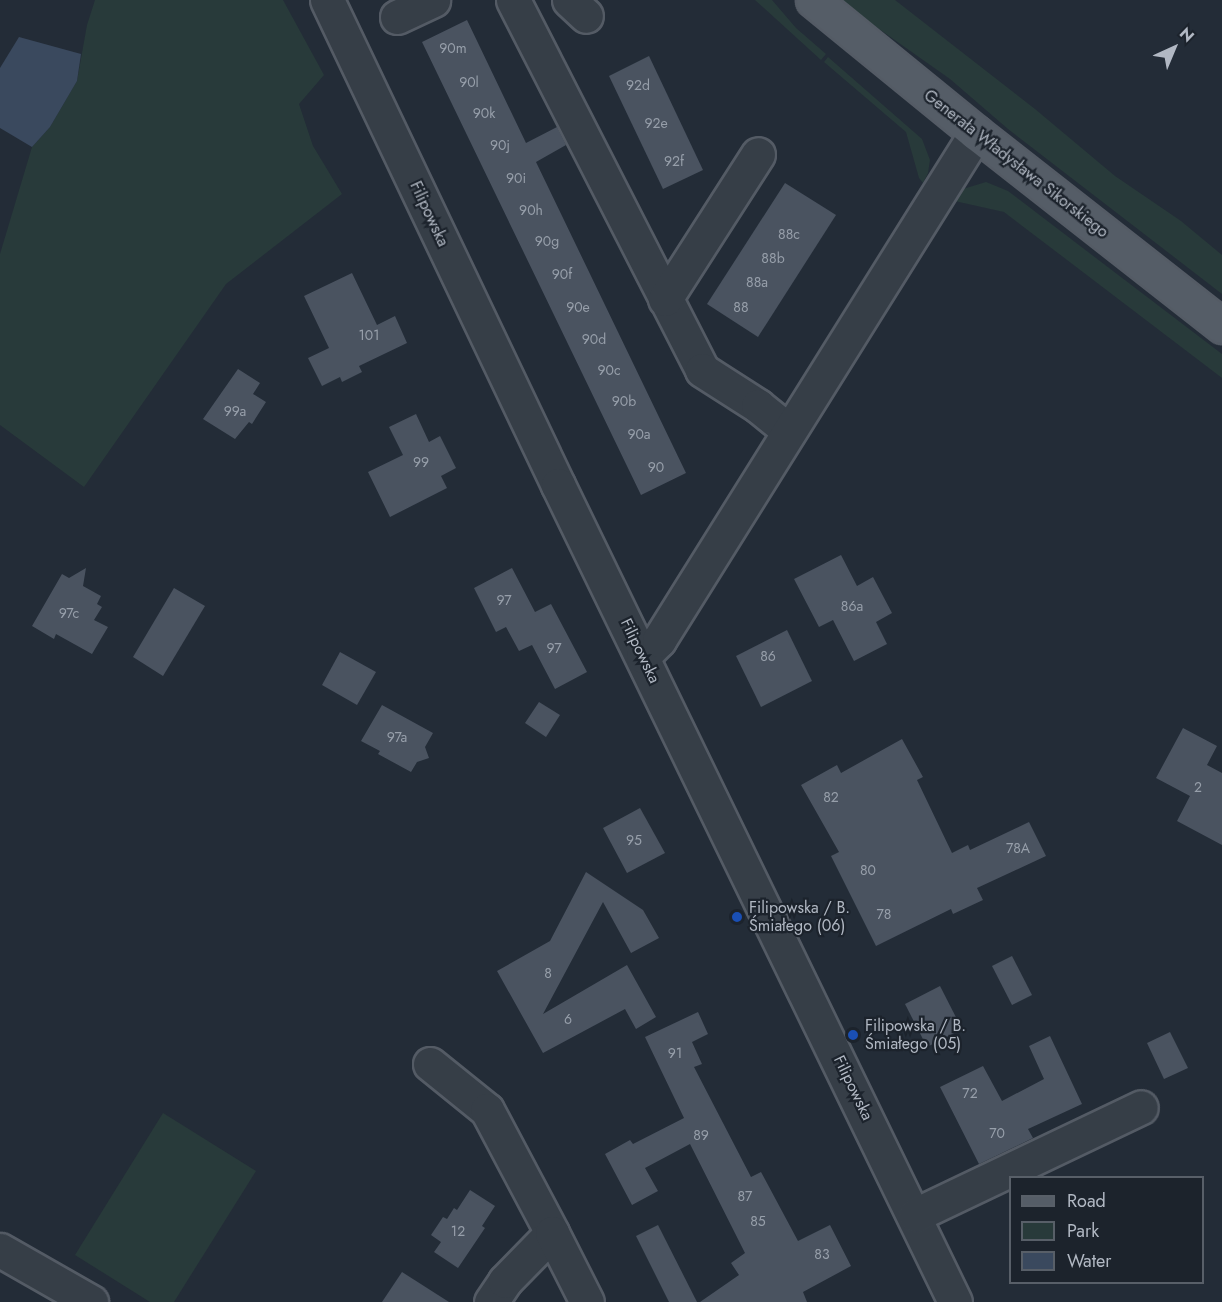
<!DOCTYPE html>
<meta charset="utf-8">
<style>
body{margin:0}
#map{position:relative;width:1222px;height:1302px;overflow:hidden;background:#232c37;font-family:Jost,sans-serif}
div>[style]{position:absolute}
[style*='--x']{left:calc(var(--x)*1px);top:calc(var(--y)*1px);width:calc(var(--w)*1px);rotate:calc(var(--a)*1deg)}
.green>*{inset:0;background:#283a3a}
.water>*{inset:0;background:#3a495e}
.building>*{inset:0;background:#4a5360}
.roads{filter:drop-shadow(2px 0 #545b65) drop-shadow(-2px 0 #545b65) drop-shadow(0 2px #545b65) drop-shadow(0 -2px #545b65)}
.minor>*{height:33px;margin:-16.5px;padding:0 16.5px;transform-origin:16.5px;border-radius:16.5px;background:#363e47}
.major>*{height:33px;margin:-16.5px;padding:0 16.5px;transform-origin:16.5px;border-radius:16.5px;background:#555d67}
.dots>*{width:16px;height:16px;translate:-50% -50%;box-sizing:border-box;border:3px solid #1c232c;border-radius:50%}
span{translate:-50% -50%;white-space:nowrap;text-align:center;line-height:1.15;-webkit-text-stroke:4.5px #1c232c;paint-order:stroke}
.number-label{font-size:14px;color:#979faa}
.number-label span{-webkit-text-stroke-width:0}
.street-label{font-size:16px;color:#b1b8c3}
.poi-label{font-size:16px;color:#b1b8c3}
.left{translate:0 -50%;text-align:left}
.legend{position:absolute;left:1009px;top:1176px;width:195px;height:108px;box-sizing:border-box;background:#1c232c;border:2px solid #585f68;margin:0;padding:8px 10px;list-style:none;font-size:18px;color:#b1b8c3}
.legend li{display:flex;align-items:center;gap:12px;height:30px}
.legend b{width:30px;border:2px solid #585f68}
.north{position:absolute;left:1144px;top:18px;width:60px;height:60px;-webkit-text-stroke:4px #1c232c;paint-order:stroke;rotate:44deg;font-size:16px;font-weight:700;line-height:24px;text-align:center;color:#b1b8c3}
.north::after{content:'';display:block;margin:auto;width:21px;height:27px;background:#b1b8c3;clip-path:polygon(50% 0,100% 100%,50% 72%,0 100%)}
</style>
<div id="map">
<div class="green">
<i style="clip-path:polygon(95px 0,283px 0,324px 75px,299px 104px,313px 146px,342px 194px,226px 284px,84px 487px,0 425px,0 254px,32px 147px,50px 127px,77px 81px,87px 25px)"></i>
<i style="clip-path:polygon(755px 0,772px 0,796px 28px,826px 54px,821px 60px)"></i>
<i style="clip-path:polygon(838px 0,895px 0,1035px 109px,1115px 176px,1181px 221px,1222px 255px,1222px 294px,1008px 129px,950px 79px)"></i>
<i style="clip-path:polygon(828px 57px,922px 139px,930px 160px,928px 173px,923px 183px,919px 178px,906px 132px,824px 62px)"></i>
<i style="clip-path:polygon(986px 182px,1008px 191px,1222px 354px,1222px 378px,1004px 212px,950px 200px,963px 189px)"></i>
<i style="clip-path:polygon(163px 1113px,256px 1171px,174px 1302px,150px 1302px,75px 1255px)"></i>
</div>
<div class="water">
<i style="clip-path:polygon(19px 37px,81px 54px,77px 81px,50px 127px,32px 147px,0 128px,0 68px)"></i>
</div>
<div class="building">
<i style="clip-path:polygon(467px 20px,526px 143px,557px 127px,566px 145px,536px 162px,686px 473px,641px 495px,422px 42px)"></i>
<i style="clip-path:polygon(649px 56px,703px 170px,663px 189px,609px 76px)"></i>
<i style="clip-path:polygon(785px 183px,836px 215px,758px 337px,707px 304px)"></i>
<i style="clip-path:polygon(352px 273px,377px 325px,395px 316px,407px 343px,359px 366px,362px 372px,342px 382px,340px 377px,322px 386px,308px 358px,329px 348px,304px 296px)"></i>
<i style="clip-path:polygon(238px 369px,260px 383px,253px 394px,266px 402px,252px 424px,249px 422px,235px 439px,203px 419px)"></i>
<i style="clip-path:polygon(416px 414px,429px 442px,440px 436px,456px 468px,441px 476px,447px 488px,390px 517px,368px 472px,403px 455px,389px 427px)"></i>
<i style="clip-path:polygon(841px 555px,857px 586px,873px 577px,892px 613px,876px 622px,887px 644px,854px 661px,833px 620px,819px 627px,794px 579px)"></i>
<i style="clip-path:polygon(86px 568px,83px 586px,101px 596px,97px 604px,102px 607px,94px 620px,108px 627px,92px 654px,56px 634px,54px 639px,32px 626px,62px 574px,69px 578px)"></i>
<i style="clip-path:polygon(512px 568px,535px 612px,551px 604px,587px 672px,555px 689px,532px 645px,519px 651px,506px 627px,496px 632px,474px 588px)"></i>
<i style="clip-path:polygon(174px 588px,205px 606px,163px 676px,133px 657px)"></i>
<i style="clip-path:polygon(787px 630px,812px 681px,761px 707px,736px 656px)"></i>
<i style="clip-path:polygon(340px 652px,376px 672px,357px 705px,322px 685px)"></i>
<i style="clip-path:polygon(539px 702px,560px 715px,546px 737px,525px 723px)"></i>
<i style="clip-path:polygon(382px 705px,433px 733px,425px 747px,429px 758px,417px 762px,411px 772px,378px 754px,380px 751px,361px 741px)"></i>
<i style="clip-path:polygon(1183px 728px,1217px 746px,1207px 765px,1222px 773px,1222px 845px,1177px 821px,1190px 796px,1156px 778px)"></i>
<i style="clip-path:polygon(902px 739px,923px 777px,917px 780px,952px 853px,968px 845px,970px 850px,1029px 822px,1046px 856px,977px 888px,983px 900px,953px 914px,951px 909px,876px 946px,831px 856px,839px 852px,801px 785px,837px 765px,841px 773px)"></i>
<i style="clip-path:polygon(640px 808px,665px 853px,627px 873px,603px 828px)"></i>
<i style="clip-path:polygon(586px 872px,643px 910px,659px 938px,631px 953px,603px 902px,543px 1014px,627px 965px,656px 1017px,636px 1029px,625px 1009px,543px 1053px,497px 971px,550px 941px)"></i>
<i style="clip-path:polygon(1012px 956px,1032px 995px,1012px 1005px,992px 966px)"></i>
<i style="clip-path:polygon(940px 986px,962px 1029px,927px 1047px,905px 1004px)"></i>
<i style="clip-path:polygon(698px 1012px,708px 1034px,692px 1042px,702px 1064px,694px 1067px,751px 1177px,761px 1172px,798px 1241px,830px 1225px,851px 1266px,803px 1292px,807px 1302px,700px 1302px,739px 1275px,731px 1263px,745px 1253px,690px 1144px,645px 1168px,658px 1191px,632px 1205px,605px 1154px,630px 1140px,633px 1144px,684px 1118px,645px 1037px)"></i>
<i style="clip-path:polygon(1170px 1032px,1188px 1068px,1164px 1079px,1147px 1043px)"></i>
<i style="clip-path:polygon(1050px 1036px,1082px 1104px,1028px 1129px,1033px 1138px,979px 1164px,940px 1087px,983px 1066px,1002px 1101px,1044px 1079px,1029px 1046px)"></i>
<i style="clip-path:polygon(470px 1190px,495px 1206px,482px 1226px,485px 1228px,458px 1268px,434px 1252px,441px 1242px,431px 1235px,443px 1217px,447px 1219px,454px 1208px,457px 1210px)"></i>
<i style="clip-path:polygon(658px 1225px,697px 1302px,669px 1302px,636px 1236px)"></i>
<i style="clip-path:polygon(402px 1272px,449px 1302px,382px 1302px)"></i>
</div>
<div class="roads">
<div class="minor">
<i style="--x:327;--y:0;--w:537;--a:64.53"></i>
<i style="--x:558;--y:485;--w:908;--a:64.08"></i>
<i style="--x:513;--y:0;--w:415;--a:62.9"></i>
<i style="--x:702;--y:370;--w:67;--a:32.7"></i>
<i style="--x:758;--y:406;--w:40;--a:39"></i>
<i style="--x:569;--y:0;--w:23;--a:43"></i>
<i style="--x:397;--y:17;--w:40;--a:-25"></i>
<i style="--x:665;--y:299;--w:172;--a:-57.3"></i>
<i style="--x:643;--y:656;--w:23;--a:-45"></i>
<i style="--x:659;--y:640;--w:598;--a:-57.98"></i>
<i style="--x:430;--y:1064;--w:73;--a:38.9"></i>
<i style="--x:487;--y:1110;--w:139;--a:62.1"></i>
<i style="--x:915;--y:1215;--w:250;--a:-25.5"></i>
<i style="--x:0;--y:1250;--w:105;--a:29.7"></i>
<i style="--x:491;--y:1302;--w:25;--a:-56"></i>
<i style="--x:505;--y:1281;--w:67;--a:-45.6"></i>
<i style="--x:552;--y:1233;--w:77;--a:63.1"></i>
</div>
<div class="major">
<i style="--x:813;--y:0;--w:210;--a:39.2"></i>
<i style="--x:976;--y:133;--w:313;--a:38.1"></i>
</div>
</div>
<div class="dots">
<i style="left:737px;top:917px;background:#1a4fb4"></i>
<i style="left:853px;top:1035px;background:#1a4fb4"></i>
</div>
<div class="number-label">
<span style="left:453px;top:48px">90m</span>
<span style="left:469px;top:82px">90l</span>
<span style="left:638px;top:85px">92d</span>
<span style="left:484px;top:113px">90k</span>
<span style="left:656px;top:123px">92e</span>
<span style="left:500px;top:145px">90j</span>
<span style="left:674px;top:161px">92f</span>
<span style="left:516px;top:178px">90i</span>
<span style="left:531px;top:210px">90h</span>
<span style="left:789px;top:234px">88c</span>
<span style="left:547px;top:241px">90g</span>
<span style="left:773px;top:258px">88b</span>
<span style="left:562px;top:274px">90f</span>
<span style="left:757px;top:282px">88a</span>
<span style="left:578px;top:307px">90e</span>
<span style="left:741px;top:307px">88</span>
<span style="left:369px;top:335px">101</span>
<span style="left:594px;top:339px">90d</span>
<span style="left:609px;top:370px">90c</span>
<span style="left:624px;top:401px">90b</span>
<span style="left:235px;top:411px">99a</span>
<span style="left:639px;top:434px">90a</span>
<span style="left:421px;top:462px">99</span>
<span style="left:656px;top:467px">90</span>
<span style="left:504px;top:600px">97</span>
<span style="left:852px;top:606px">86a</span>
<span style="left:69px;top:613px">97c</span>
<span style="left:554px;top:648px">97</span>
<span style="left:768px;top:656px">86</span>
<span style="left:397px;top:737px">97a</span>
<span style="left:1198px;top:787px">2</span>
<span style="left:831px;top:797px">82</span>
<span style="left:634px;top:840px">95</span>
<span style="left:1018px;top:848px">78A</span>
<span style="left:868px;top:870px">80</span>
<span style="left:884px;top:914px">78</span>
<span style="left:548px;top:973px">8</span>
<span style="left:568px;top:1019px">6</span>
<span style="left:675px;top:1053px">91</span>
<span style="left:970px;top:1093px">72</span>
<span style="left:997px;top:1133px">70</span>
<span style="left:701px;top:1135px">89</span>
<span style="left:745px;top:1196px">87</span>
<span style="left:758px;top:1221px">85</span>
<span style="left:458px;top:1231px">12</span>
<span style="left:822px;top:1254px">83</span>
</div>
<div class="street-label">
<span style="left:1016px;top:164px;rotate:38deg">Generała Władysława Sikorskiego</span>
<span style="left:429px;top:214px;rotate:65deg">Filipowska</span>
<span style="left:640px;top:651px;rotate:64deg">Filipowska</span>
<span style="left:853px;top:1088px;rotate:64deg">Filipowska</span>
</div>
<div class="poi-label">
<span class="left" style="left:749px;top:917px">Filipowska / B.<br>Śmiałego (06)</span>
<span class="left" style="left:865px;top:1035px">Filipowska / B.<br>Śmiałego (05)</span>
</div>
<ul class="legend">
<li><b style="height:8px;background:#555d67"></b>Road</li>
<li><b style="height:16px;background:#283a3a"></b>Park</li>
<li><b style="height:16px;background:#3a495e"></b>Water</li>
</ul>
<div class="north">N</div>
</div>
